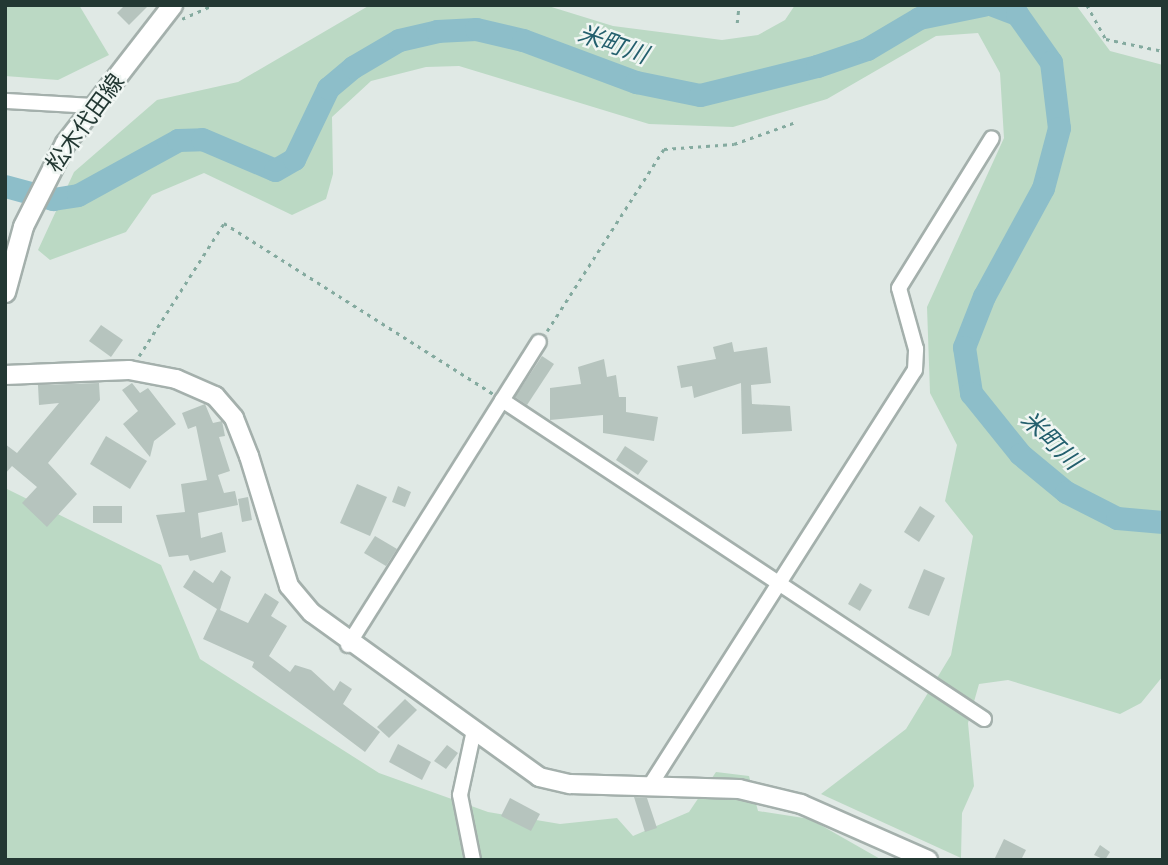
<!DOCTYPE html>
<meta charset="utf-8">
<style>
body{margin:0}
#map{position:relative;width:1168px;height:865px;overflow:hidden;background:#e0e9e5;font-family:Inter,"Noto Sans JP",sans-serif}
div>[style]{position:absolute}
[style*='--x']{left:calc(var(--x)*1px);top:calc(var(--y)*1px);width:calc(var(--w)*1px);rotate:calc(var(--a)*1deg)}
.green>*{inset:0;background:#bbd9c4}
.river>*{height:23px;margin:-11.5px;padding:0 11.5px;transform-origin:11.5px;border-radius:11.5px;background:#8dbec9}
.building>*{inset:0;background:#b6c4be}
.path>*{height:2.5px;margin-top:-1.25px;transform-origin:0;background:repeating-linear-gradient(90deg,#84aa9f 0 3.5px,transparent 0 8.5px)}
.roads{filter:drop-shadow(2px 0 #a4b0ac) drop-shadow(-2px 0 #a4b0ac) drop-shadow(0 2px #a4b0ac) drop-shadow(0 -2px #a4b0ac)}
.minor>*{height:14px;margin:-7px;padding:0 7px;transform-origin:7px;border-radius:7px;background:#fff}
.tertiary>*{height:18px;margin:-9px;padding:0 9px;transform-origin:9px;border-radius:9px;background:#fff}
.secondary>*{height:19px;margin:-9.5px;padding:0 9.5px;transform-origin:9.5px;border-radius:9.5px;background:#fff}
span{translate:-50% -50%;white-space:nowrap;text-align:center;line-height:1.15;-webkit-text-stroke:5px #f0f6f3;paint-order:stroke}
.street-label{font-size:23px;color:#233833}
.water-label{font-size:24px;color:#235f6d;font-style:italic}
.frame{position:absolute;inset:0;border:7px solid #233833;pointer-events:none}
</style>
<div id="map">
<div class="green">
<i style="clip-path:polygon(5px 5px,79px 5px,109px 55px,58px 80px,5px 76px)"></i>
<i style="clip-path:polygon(370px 5px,545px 5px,613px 26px,722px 40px,758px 35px,785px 20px,795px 5px,1076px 5px,1110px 51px,1163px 65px,1163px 676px,1141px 703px,1120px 714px,1008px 680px,979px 684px,968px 723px,974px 786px,962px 813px,961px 858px,821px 794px,906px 729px,951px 655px,973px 536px,945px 501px,957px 445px,930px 393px,927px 307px,1004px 138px,1000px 73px,978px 33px,936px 36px,827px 99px,733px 127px,649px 124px,459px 66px,426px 67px,371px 81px,332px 117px,333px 174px,326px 199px,292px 215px,204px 173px,152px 195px,126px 232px,50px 260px,38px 250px,74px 172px,157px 100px,238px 82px)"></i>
<i style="clip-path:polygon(5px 488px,161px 565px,200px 659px,379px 773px,488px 812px,560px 824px,617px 818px,633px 836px,689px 812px,716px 772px,749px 776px,758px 811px,810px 819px,882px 860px,5px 860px)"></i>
</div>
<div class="river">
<i style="--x:993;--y:5;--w:26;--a:21"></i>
<i style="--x:1017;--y:14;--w:59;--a:54.7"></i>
<i style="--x:1051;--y:62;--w:66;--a:83.1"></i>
<i style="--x:1059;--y:128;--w:62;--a:104.9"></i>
<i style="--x:1043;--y:188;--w:123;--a:118.6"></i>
<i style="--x:984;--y:296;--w:55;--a:111.4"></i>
<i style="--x:964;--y:347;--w:47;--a:81.3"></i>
<i style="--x:971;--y:393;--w:78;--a:51.2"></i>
<i style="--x:1020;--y:454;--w:60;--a:39.6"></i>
<i style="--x:1066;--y:492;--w:57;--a:27"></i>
<i style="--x:1117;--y:518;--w:46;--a:5"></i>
<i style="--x:5;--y:186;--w:50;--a:15.2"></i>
<i style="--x:53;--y:199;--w:25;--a:-9"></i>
<i style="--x:78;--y:195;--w:114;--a:-28.8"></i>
<i style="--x:178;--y:140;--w:24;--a:-2"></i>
<i style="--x:202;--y:139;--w:79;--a:23"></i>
<i style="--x:275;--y:170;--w:22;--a:-30"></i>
<i style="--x:294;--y:159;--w:79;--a:-64.4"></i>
<i style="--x:328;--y:88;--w:33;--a:-40"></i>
<i style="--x:353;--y:67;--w:53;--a:-30.4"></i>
<i style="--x:399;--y:40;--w:39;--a:-13"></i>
<i style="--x:437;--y:31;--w:39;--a:-3"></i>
<i style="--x:476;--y:29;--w:48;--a:13.2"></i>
<i style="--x:523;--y:40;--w:121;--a:20.4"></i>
<i style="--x:636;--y:82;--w:65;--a:11.5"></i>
<i style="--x:700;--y:95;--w:121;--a:-13.9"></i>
<i style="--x:817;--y:66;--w:53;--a:-18.8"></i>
<i style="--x:867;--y:49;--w:61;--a:-30.8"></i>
<i style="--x:919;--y:18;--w:65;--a:-11.5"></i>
</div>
<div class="building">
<i style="clip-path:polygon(125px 5px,149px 5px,129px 25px,117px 13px)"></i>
<i style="clip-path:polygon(101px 325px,123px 340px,111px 357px,89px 341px)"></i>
<i style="clip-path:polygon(732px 342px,734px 352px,767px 347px,771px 383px,751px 385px,752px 404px,790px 406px,792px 431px,742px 434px,741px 383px,694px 398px,692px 386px,681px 388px,677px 366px,716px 359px,713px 347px)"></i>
<i style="clip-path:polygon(542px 356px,554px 364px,527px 405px,515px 397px)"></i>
<i style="clip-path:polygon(604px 359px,607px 377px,616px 375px,619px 397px,626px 397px,626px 412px,658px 417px,654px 441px,603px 433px,603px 415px,550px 420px,550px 388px,581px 384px,578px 367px)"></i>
<i style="clip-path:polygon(99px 383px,100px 400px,48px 463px,77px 494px,47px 527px,22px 503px,37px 487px,12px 466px,5px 474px,5px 444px,17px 453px,59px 403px,39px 405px,38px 385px)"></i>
<i style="clip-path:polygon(132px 383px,140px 393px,148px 388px,176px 424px,154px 441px,150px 457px,123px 424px,138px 411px,122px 390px)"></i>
<i style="clip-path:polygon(205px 404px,213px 423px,222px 421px,225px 436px,219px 437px,230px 471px,218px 475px,224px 493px,235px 491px,238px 505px,198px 513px,201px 538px,222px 532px,226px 552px,190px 561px,188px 555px,169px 557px,156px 515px,185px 512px,181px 484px,207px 480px,196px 426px,188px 429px,182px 413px)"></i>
<i style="clip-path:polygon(106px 436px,147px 461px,130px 489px,90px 464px)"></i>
<i style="clip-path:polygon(625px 446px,648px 461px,638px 475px,616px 460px)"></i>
<i style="clip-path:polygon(357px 484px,387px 497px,370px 536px,340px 523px)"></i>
<i style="clip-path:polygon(398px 486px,411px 492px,405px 507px,392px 502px)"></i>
<i style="clip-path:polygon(248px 497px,252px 520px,242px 522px,238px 499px)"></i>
<i style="clip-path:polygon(93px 506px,122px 506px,122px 523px,93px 523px)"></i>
<i style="clip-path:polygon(920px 506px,935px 516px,919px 542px,904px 532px)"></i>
<i style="clip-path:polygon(375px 536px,397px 549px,386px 566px,364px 553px)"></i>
<i style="clip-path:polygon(924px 569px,945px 578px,929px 616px,908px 608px)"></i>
<i style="clip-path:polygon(194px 570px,213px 583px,221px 570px,231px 577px,220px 610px,248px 623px,265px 593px,279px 602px,271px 616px,287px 626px,269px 656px,290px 672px,295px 665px,311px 670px,334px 691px,340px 681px,352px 689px,343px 704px,380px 732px,365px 752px,252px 667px,254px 662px,203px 639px,217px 609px,183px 587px)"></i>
<i style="clip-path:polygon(860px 583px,872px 590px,860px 611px,848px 604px)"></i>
<i style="clip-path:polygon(405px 699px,417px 710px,389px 738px,377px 727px)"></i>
<i style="clip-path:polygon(398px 744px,431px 762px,422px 780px,389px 762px)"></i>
<i style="clip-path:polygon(447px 745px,458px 753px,446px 769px,434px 761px)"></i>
<i style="clip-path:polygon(634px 797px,647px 798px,657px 828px,645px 832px)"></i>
<i style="clip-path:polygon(510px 798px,540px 814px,531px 831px,501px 816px)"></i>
<i style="clip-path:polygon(1004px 839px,1026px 850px,1021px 860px,994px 860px)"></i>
<i style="clip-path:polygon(1100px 845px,1110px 852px,1105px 860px,1094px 855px)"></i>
</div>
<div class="path">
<i style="--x:1087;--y:5;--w:39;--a:61"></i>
<i style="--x:1106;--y:39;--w:58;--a:11.9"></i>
<i style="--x:182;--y:19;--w:35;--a:-24"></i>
<i style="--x:737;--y:23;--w:18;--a:-84"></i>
<i style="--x:547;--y:331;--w:216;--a:-57.3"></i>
<i style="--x:664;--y:149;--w:70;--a:-4.1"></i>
<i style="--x:734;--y:144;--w:63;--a:-19.6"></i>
<i style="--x:139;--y:356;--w:158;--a:-57.4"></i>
<i style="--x:224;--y:223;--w:319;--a:32.4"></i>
</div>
<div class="roads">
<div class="minor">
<i style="--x:5;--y:101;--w:90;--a:3.2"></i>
<i style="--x:502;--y:400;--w:578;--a:33.5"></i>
<i style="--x:348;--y:645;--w:358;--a:-57.8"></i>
<i style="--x:473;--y:735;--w:61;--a:102.2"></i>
<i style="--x:460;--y:795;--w:66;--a:78.7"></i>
<i style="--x:651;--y:784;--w:491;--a:-57.5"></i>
<i style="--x:915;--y:370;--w:21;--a:-87"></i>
<i style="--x:916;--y:349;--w:63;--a:-105.6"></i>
<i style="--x:899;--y:288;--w:176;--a:-58.2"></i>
</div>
<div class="tertiary">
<i style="--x:5;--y:375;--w:124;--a:-2.3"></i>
<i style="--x:129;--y:370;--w:48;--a:10.8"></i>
<i style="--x:176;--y:379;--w:43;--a:23.6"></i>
<i style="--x:215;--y:396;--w:29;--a:49"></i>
<i style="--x:234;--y:418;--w:41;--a:68.5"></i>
<i style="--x:249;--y:456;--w:136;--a:72.9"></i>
<i style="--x:289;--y:586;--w:35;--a:50"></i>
<i style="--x:312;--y:613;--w:280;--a:35.8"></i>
<i style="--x:539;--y:777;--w:32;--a:13"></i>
<i style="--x:570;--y:784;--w:169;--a:1.7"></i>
<i style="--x:739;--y:789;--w:64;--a:13.6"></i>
<i style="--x:801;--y:804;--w:139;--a:23.8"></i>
</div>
<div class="secondary">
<i style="--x:5;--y:292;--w:68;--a:-74.7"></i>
<i style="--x:23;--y:226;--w:93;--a:-63.2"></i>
<i style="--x:65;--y:143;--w:175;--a:-52.2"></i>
</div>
</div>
<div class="street-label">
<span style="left:85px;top:123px;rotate:-54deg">松木代田線</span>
</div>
<div class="water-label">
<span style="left:613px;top:44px;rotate:19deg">米町川</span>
<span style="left:1051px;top:440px;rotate:44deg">米町川</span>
</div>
<div class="frame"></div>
</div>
